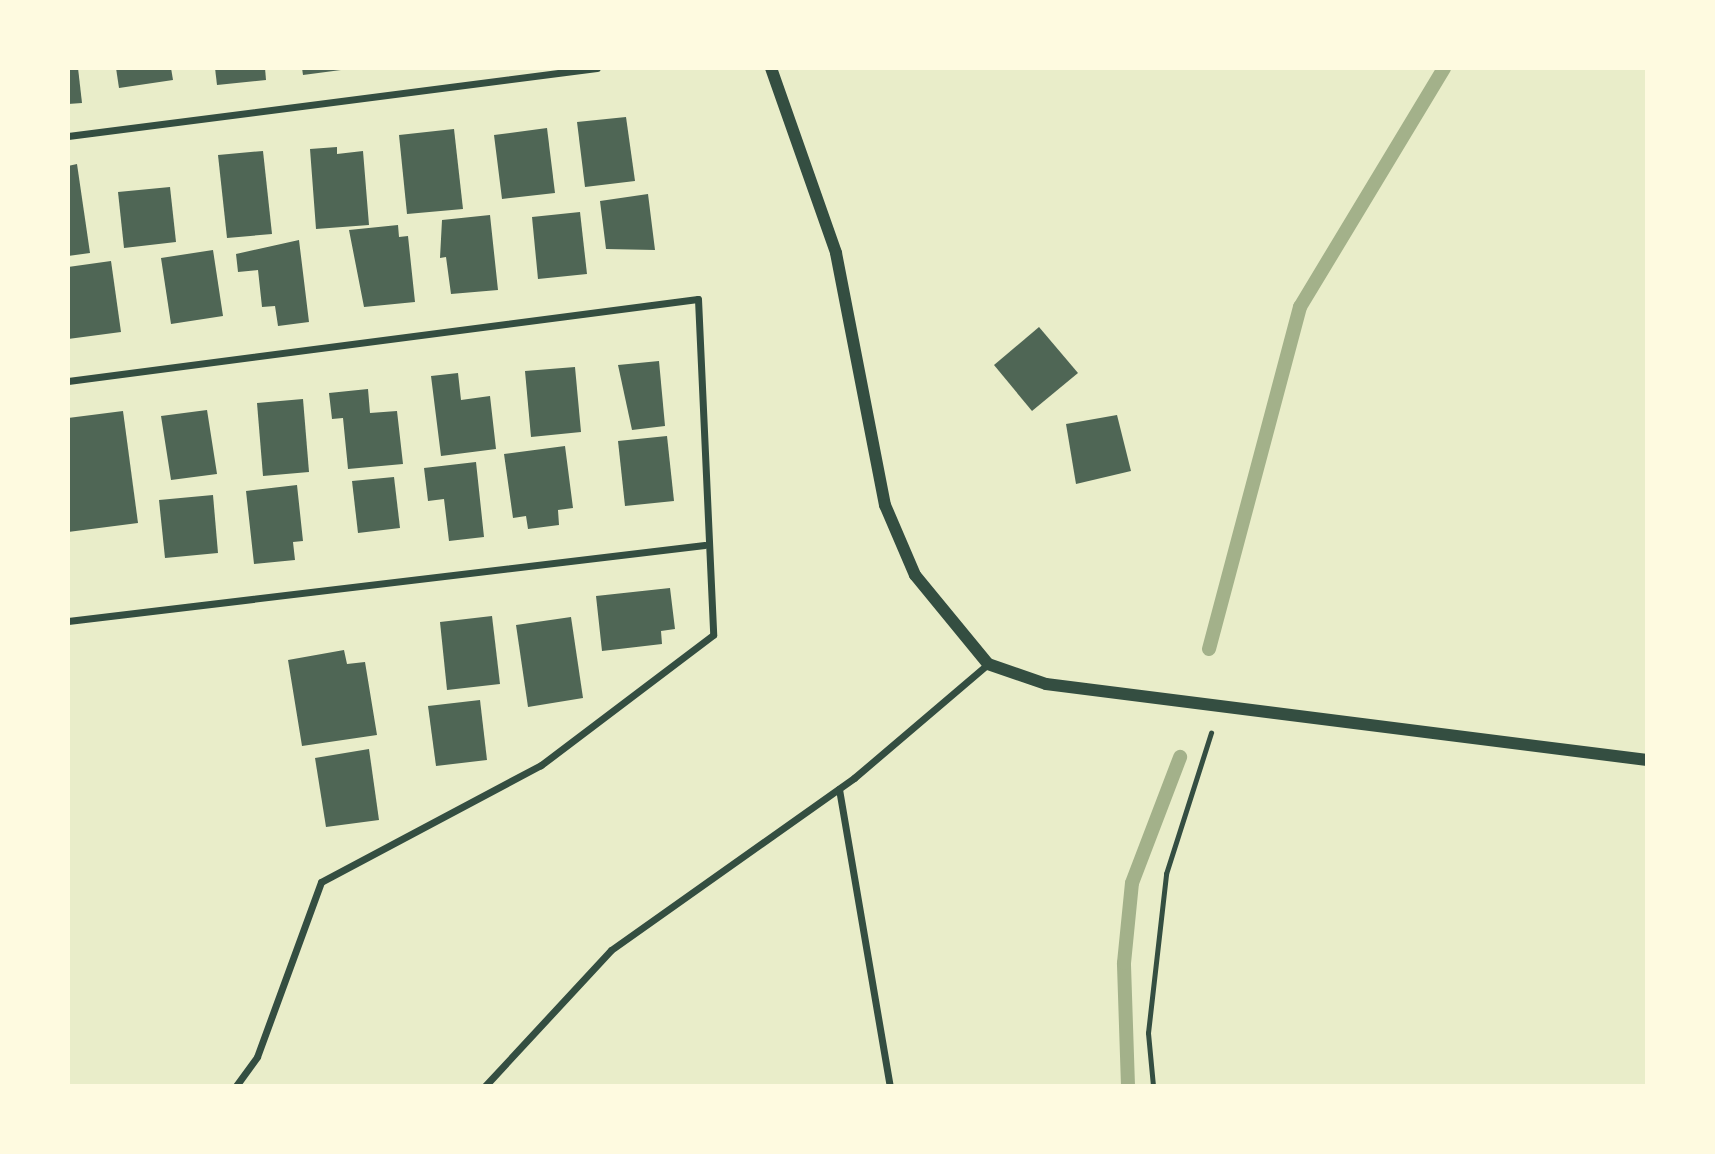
<!DOCTYPE html>
<style>
body{margin:0}
#map{position:relative;width:1715px;height:1154px;overflow:hidden;background:#e9edc9;font-family:Jost,sans-serif}
div>[style]{position:absolute}
[style*='--x']{left:calc(var(--x)*1px);top:calc(var(--y)*1px);width:calc(var(--w)*1px);rotate:calc(var(--a)*1deg)}
.stream>*{height:14px;margin:-7px;padding:0 7px;transform-origin:7px;border-radius:7px;background:#a3b18a}
.building>*{inset:0;background:#4f6655}
.path>*{height:4.5px;margin:-2.25px;padding:0 2.25px;transform-origin:2.25px;border-radius:2.25px;background:#344e41}
.minor>*{height:7px;margin:-3.5px;padding:0 3.5px;transform-origin:3.5px;border-radius:3.5px;background:#344e41}
.tertiary>*{height:12px;margin:-6px;padding:0 6px;transform-origin:6px;border-radius:6px;background:#344e41}
span{translate:-50% -50%;white-space:nowrap;text-align:center;line-height:1.15;-webkit-text-stroke:5px #fefae0;paint-order:stroke}
.frame{position:absolute;inset:0;border:70px solid #fefae0;pointer-events:none}
</style>
<div id="map">
<div class="stream">
<i style="--x:1209;--y:649;--w:354;--a:-75.1"></i>
<i style="--x:1300;--y:307;--w:279;--a:-58.9"></i>
<i style="--x:1128;--y:1086;--w:123;--a:-91.9"></i>
<i style="--x:1124;--y:963;--w:80;--a:-84.3"></i>
<i style="--x:1132;--y:883;--w:135;--a:-69.1"></i>
</div>
<div class="building">
<i style="clip-path:polygon(68px 68px,78px 68px,82px 103px,68px 104px)"></i>
<i style="clip-path:polygon(116px 68px,171px 68px,173px 80px,119px 88px)"></i>
<i style="clip-path:polygon(215px 68px,265px 68px,266px 80px,217px 85px)"></i>
<i style="clip-path:polygon(302px 68px,341px 68px,341px 70px,303px 75px)"></i>
<i style="clip-path:polygon(626px 117px,635px 181px,585px 187px,577px 122px)"></i>
<i style="clip-path:polygon(547px 128px,555px 193px,502px 199px,494px 135px)"></i>
<i style="clip-path:polygon(454px 129px,463px 209px,407px 214px,399px 135px)"></i>
<i style="clip-path:polygon(337px 147px,337px 154px,363px 151px,369px 225px,316px 229px,310px 149px)"></i>
<i style="clip-path:polygon(263px 151px,272px 234px,227px 238px,218px 155px)"></i>
<i style="clip-path:polygon(77px 164px,90px 253px,68px 256px,68px 166px)"></i>
<i style="clip-path:polygon(170px 187px,176px 242px,124px 248px,118px 192px)"></i>
<i style="clip-path:polygon(648px 194px,655px 250px,606px 249px,600px 201px)"></i>
<i style="clip-path:polygon(580px 212px,587px 274px,538px 279px,532px 217px)"></i>
<i style="clip-path:polygon(490px 215px,498px 290px,451px 294px,446px 257px,440px 258px,442px 220px)"></i>
<i style="clip-path:polygon(398px 225px,399px 237px,408px 236px,415px 302px,364px 307px,349px 230px)"></i>
<i style="clip-path:polygon(299px 240px,309px 322px,278px 326px,275px 306px,262px 307px,258px 270px,238px 272px,236px 254px)"></i>
<i style="clip-path:polygon(213px 250px,223px 316px,171px 324px,161px 258px)"></i>
<i style="clip-path:polygon(111px 261px,121px 332px,68px 339px,68px 267px)"></i>
<i style="clip-path:polygon(1039px 327px,1078px 373px,1032px 411px,994px 365px)"></i>
<i style="clip-path:polygon(659px 361px,665px 426px,632px 430px,618px 365px)"></i>
<i style="clip-path:polygon(575px 367px,581px 432px,531px 437px,525px 371px)"></i>
<i style="clip-path:polygon(458px 373px,461px 400px,490px 396px,496px 449px,441px 456px,431px 376px)"></i>
<i style="clip-path:polygon(368px 389px,370px 413px,397px 411px,403px 464px,348px 469px,343px 418px,332px 419px,329px 393px)"></i>
<i style="clip-path:polygon(303px 399px,309px 472px,263px 476px,257px 403px)"></i>
<i style="clip-path:polygon(207px 410px,217px 474px,171px 480px,161px 416px)"></i>
<i style="clip-path:polygon(123px 411px,138px 523px,68px 532px,68px 418px)"></i>
<i style="clip-path:polygon(1117px 415px,1131px 471px,1076px 484px,1066px 424px)"></i>
<i style="clip-path:polygon(667px 436px,674px 501px,625px 506px,618px 441px)"></i>
<i style="clip-path:polygon(565px 446px,573px 508px,558px 510px,559px 525px,528px 529px,526px 516px,513px 518px,504px 454px)"></i>
<i style="clip-path:polygon(476px 462px,484px 537px,449px 541px,444px 499px,428px 501px,424px 468px)"></i>
<i style="clip-path:polygon(394px 477px,400px 528px,358px 533px,352px 481px)"></i>
<i style="clip-path:polygon(297px 485px,303px 541px,293px 542px,295px 560px,254px 564px,246px 491px)"></i>
<i style="clip-path:polygon(213px 495px,218px 553px,165px 558px,159px 500px)"></i>
<i style="clip-path:polygon(670px 588px,675px 629px,661px 631px,662px 644px,602px 651px,596px 596px)"></i>
<i style="clip-path:polygon(492px 616px,500px 684px,447px 690px,440px 622px)"></i>
<i style="clip-path:polygon(571px 617px,583px 698px,528px 707px,516px 625px)"></i>
<i style="clip-path:polygon(344px 650px,347px 664px,365px 662px,377px 735px,302px 746px,288px 660px)"></i>
<i style="clip-path:polygon(480px 700px,487px 760px,436px 766px,428px 706px)"></i>
<i style="clip-path:polygon(369px 749px,379px 820px,326px 827px,315px 758px)"></i>
</div>
<div class="path">
<i style="--x:1153;--y:1086;--w:53;--a:-95.4"></i>
<i style="--x:1148;--y:1033;--w:160;--a:-83.5"></i>
<i style="--x:1166;--y:874;--w:148;--a:-72.3"></i>
</div>
<div class="minor">
<i style="--x:68;--y:136;--w:533;--a:-7.32"></i>
<i style="--x:68;--y:381;--w:635;--a:-7.42"></i>
<i style="--x:698;--y:299;--w:336;--a:87.4"></i>
<i style="--x:713;--y:635;--w:216;--a:142.9"></i>
<i style="--x:541;--y:765;--w:249;--a:152"></i>
<i style="--x:321;--y:882;--w:186;--a:110.1"></i>
<i style="--x:257;--y:1057;--w:36;--a:126"></i>
<i style="--x:68;--y:621;--w:641;--a:-6.81"></i>
<i style="--x:839;--y:789;--w:301;--a:80.3"></i>
<i style="--x:485;--y:1086;--w:185;--a:-47.2"></i>
<i style="--x:611;--y:950;--w:298;--a:-35.3"></i>
<i style="--x:854;--y:778;--w:176;--a:-40.4"></i>
</div>
<div class="tertiary">
<i style="--x:771;--y:68;--w:196;--a:70.6"></i>
<i style="--x:836;--y:253;--w:257;--a:79"></i>
<i style="--x:885;--y:505;--w:76;--a:66.8"></i>
<i style="--x:915;--y:575;--w:115;--a:50.6"></i>
<i style="--x:988;--y:664;--w:61;--a:19"></i>
<i style="--x:1046;--y:684;--w:606;--a:7.21"></i>
</div>
<div class="frame"></div>
</div>
